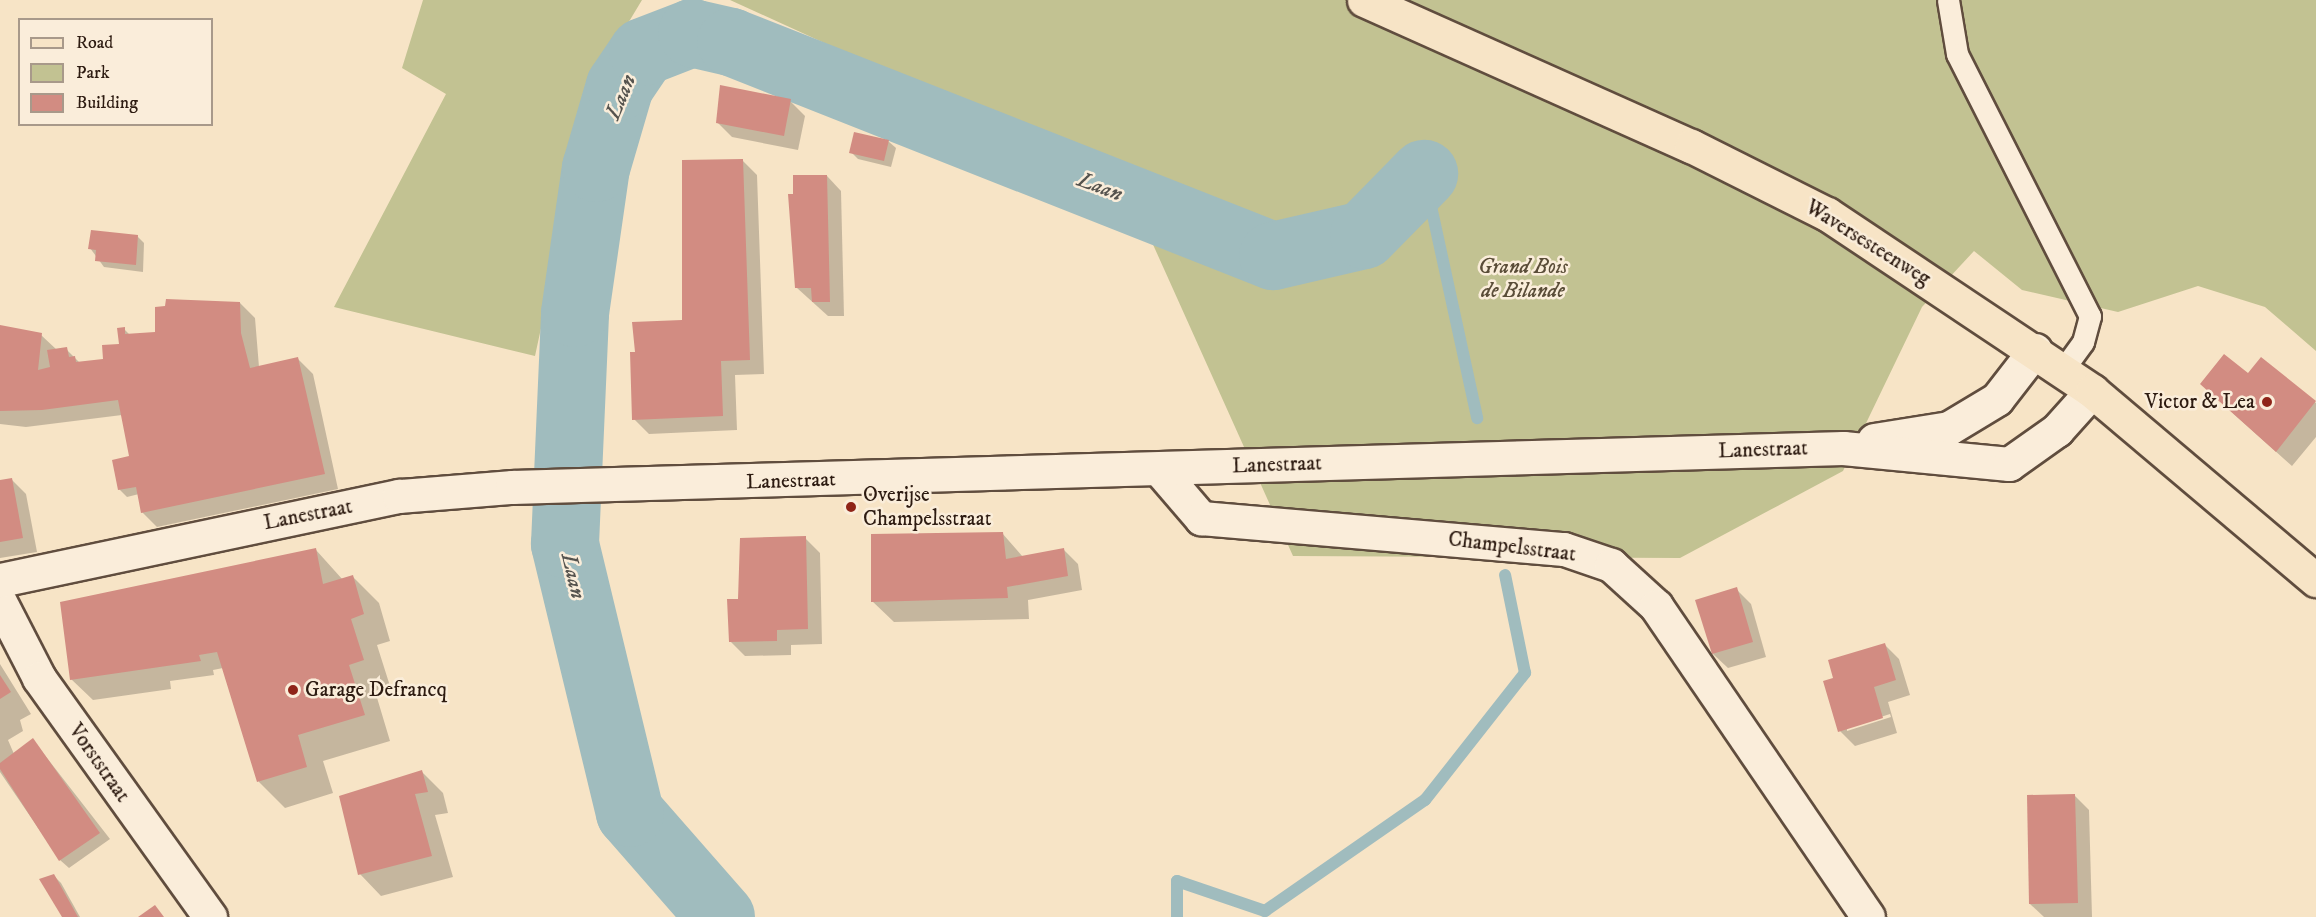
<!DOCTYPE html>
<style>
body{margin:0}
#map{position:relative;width:2316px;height:917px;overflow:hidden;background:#f7e4c6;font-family:"IM FELL DW Pica",serif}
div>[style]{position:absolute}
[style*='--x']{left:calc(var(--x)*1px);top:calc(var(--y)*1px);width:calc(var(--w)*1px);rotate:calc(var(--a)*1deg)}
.green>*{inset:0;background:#c2c292}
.shadow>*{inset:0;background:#0003}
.stream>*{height:12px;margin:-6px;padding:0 6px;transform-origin:6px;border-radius:6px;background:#a0bcbe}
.river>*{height:68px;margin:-34px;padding:0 34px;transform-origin:34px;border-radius:34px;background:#a0bcbe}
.building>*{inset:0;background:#d28c82}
.roads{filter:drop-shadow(2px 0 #604d3e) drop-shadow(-2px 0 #604d3e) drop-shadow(0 2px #604d3e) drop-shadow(0 -2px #604d3e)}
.lane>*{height:21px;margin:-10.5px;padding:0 10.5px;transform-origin:10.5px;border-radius:10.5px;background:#faedda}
.street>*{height:33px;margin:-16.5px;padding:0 16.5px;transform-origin:16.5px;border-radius:16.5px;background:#faedda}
.secondary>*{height:33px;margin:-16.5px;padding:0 16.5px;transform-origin:16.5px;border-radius:16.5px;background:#faedda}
.primary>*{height:33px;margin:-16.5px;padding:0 16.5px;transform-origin:16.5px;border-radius:16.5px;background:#f7e4c6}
.dots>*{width:16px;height:16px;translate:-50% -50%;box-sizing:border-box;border:3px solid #faedda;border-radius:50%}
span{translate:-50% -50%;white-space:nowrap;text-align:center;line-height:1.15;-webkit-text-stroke:5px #faedda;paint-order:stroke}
.street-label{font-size:21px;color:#2d1b11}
.park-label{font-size:21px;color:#5a4d38;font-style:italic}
.poi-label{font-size:21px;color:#2d1b11}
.right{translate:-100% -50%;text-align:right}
.left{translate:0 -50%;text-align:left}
.water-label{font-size:22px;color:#55534e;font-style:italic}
.legend{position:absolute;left:18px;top:18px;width:195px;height:108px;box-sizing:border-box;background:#faedda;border:2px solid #a8998a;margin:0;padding:8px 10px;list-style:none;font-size:18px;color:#2d1b11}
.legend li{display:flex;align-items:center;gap:12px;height:30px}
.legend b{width:30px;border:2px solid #a8998a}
</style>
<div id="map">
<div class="green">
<i style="clip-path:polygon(423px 0,642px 0,595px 78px,535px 356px,334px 307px,446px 94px,402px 68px)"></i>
<i style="clip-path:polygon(730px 0,2316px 0,2316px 351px,2265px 307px,2198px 286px,2118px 312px,2022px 290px,1974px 251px,1922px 307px,1843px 471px,1680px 558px,1293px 556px,1124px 180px)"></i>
</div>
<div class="shadow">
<i style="clip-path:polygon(790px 101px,805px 116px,798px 150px,732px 137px,717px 122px)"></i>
<i style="clip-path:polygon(888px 141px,896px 148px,891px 167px,858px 159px,851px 152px)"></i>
<i style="clip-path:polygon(742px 160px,757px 175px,764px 374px,735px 375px,737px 430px,649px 434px,634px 419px,637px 353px,684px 322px)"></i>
<i style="clip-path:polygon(827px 176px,841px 191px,844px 316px,828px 316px,797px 288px,795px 195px)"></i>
<i style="clip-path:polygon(137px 236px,144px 243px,143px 272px,104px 267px,90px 248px)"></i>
<i style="clip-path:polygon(240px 303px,255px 318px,259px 367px,298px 359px,313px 374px,338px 489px,157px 527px,142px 512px,139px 494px,127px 497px,119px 489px,132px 461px,122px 415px,26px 427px,0 424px,0 326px,41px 335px,57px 350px,66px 349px,80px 363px,105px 360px,121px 345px,124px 329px,130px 335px,156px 333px)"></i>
<i style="clip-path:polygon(2262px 359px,2316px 403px,2316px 437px,2292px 466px,2216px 398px,2248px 376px)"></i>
<i style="clip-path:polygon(11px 479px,26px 494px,37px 552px,0 558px,0 481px)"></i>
<i style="clip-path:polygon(1002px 533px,1023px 557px,1063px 549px,1078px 564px,1082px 590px,1028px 600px,1029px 619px,894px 622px,872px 601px)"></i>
<i style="clip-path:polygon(805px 538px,820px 553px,822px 644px,791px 645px,791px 655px,745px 656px,730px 641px,740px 601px)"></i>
<i style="clip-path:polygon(316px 550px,343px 580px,353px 577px,379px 603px,390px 641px,377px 645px,390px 686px,375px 691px,390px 741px,323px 761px,333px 793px,285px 808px,259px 782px,223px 668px,213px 670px,214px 675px,170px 681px,171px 689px,93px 700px,71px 679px)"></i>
<i style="clip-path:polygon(1736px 589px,1751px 604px,1766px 657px,1728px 668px,1713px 654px)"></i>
<i style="clip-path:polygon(evenodd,1884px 644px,1899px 659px,1910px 695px,1888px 702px,1897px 733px,1855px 746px,1840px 731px,1835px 679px,1884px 644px,1890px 714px,1891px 717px,1847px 731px,1847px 728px,1890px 714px)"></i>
<i style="clip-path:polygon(0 664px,31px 714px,20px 720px,23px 731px,8px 740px,14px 754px,33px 740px,110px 839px,69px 868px,60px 860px,0 772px)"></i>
<i style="clip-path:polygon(421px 771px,443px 793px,448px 813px,435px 815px,453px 877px,381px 896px,360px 874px)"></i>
<i style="clip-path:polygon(2075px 796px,2089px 810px,2092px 917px,2044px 917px,2030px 904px)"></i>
<i style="clip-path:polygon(54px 876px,61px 883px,80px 917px,64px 917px)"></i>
</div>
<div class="stream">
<i style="--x:1424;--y:174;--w:250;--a:77.7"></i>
<i style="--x:1177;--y:917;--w:36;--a:-90"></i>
<i style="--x:1177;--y:881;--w:93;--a:18.8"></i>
<i style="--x:1265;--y:911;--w:195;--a:-34.8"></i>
<i style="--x:1425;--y:800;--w:162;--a:-51.8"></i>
<i style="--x:1525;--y:673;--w:100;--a:-101.5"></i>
</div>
<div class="river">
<i style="--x:721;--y:917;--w:138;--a:-131.2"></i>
<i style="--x:630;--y:813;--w:277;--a:-103.6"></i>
<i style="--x:565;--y:544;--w:231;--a:-87.5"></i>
<i style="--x:575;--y:313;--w:147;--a:-81.8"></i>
<i style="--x:596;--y:168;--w:85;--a:-73.7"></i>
<i style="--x:620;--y:86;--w:41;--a:-55.9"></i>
<i style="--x:643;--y:52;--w:53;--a:-21.2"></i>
<i style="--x:692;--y:33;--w:40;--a:13"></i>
<i style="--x:731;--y:42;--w:583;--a:21.55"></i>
<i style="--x:1273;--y:256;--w:93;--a:-13"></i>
<i style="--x:1364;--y:235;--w:86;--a:-45.5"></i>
</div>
<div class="building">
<i style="clip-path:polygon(720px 85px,791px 99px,784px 136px,716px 123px)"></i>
<i style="clip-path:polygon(854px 132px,889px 140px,884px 161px,849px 153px)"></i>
<i style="clip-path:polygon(743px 159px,750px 360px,721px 361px,723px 416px,632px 420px,630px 352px,635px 352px,632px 322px,682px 320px,682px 160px)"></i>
<i style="clip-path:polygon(793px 175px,827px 175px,830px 302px,812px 302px,811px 288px,795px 288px,788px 194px,793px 194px)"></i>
<i style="clip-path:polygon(91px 230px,138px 235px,136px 265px,95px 261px,96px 250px,88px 249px)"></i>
<i style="clip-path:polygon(166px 299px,240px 302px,241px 333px,250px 368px,298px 357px,325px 474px,141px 513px,136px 487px,118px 490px,112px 460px,129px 456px,118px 400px,42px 410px,0 411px,0 325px,42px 333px,38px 370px,50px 367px,47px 350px,67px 347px,69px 357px,75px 356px,76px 362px,103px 359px,102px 345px,119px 344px,117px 328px,125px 327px,125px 334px,155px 332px,155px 307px,165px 306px)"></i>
<i style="clip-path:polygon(2224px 354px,2248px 373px,2261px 357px,2316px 401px,2276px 452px,2200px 384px)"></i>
<i style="clip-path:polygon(12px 478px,23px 538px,0 542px,0 480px)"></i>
<i style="clip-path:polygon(1003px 532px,1006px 559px,1064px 548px,1068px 576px,1007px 587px,1008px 598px,871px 602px,871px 534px)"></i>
<i style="clip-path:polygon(806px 536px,808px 629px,777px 630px,777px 641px,729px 642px,727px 599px,738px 599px,740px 538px)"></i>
<i style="clip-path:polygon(316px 548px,323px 584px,353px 575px,364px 614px,351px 619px,364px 660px,349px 665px,365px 715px,298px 735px,307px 767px,257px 782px,217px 652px,199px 655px,201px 661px,70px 680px,60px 602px)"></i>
<i style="clip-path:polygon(1737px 587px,1753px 642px,1712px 654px,1695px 600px)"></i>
<i style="clip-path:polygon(1885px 643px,1896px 680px,1874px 687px,1883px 718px,1838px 732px,1823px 681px,1833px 678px,1828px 660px)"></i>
<i style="clip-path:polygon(0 675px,11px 692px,0 699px)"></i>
<i style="clip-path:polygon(33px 738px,100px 833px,59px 861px,0 769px,0 763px)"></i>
<i style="clip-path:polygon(422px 770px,428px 792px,415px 794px,432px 856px,358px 875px,339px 796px)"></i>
<i style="clip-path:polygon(2075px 794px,2078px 903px,2029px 904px,2027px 795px)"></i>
<i style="clip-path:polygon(54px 874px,78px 917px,62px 917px,39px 879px)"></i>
<i style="clip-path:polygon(155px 905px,164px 917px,138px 917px)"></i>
</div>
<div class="roads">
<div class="lane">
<i style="--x:1948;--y:0;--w:55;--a:80.5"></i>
<i style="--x:1957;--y:54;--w:294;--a:63.1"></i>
<i style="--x:2090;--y:316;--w:27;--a:105"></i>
<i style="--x:2083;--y:342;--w:34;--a:126"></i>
</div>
<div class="street">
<i style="--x:1159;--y:469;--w:65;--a:49.4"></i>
<i style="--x:1201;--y:518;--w:364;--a:4.9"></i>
<i style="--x:1564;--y:549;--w:50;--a:18.8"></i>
<i style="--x:1611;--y:565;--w:61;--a:42.3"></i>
<i style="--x:1656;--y:606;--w:376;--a:55.7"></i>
<i style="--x:0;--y:602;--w:85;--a:62.8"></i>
<i style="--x:39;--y:678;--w:294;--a:54.4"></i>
</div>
<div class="secondary">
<i style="--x:1874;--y:440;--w:76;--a:-9.1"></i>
<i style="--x:1949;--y:428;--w:56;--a:-31.1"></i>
<i style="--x:1997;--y:399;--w:62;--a:-52.2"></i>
<i style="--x:0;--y:580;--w:408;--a:-11.9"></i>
<i style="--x:399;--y:496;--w:113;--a:-4.6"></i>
<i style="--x:512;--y:487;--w:1332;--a:-1.68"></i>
<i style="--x:1843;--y:448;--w:167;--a:5.5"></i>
<i style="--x:2009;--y:464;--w:59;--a:-35.3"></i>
<i style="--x:2057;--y:430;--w:52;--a:-48.1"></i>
</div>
<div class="primary">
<i style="--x:1364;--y:0;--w:358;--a:24.1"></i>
<i style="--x:1691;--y:146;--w:152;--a:26.6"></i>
<i style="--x:1827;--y:214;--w:319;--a:33.7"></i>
<i style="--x:2092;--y:391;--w:293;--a:40.2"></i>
</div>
</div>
<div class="dots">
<i style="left:2267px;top:402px;background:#8f2418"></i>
<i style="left:851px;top:507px;background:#8f2418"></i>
<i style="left:293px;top:690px;background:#8f2418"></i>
</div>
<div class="street-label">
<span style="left:1868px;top:243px;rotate:32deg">Waversesteenweg</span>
<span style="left:1763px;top:450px;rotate:-2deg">Lanestraat</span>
<span style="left:1277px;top:465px;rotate:-2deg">Lanestraat</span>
<span style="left:791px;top:481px;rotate:-2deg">Lanestraat</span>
<span style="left:308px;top:515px;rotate:-11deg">Lanestraat</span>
<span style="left:1512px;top:547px;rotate:7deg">Champelsstraat</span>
<span style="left:99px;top:763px;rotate:55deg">Vorststraat</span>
</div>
<div class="park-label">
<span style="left:1523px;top:279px">Grand Bois<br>de Bilande</span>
</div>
<div class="poi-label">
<span class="right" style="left:2255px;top:402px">Victor &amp; Lea</span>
<span class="left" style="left:863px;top:507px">Overijse<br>Champelsstraat</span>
<span class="left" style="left:305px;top:690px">Garage Defrancq</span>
</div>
<div class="water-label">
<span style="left:621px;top:97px;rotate:-67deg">Laan</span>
<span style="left:1100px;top:187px;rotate:21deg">Laan</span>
<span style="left:573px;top:576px;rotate:77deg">Laan</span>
</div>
<ul class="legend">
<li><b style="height:8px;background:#f7e4c6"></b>Road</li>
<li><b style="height:16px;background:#c2c292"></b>Park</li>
<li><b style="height:16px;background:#d28c82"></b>Building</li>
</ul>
</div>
